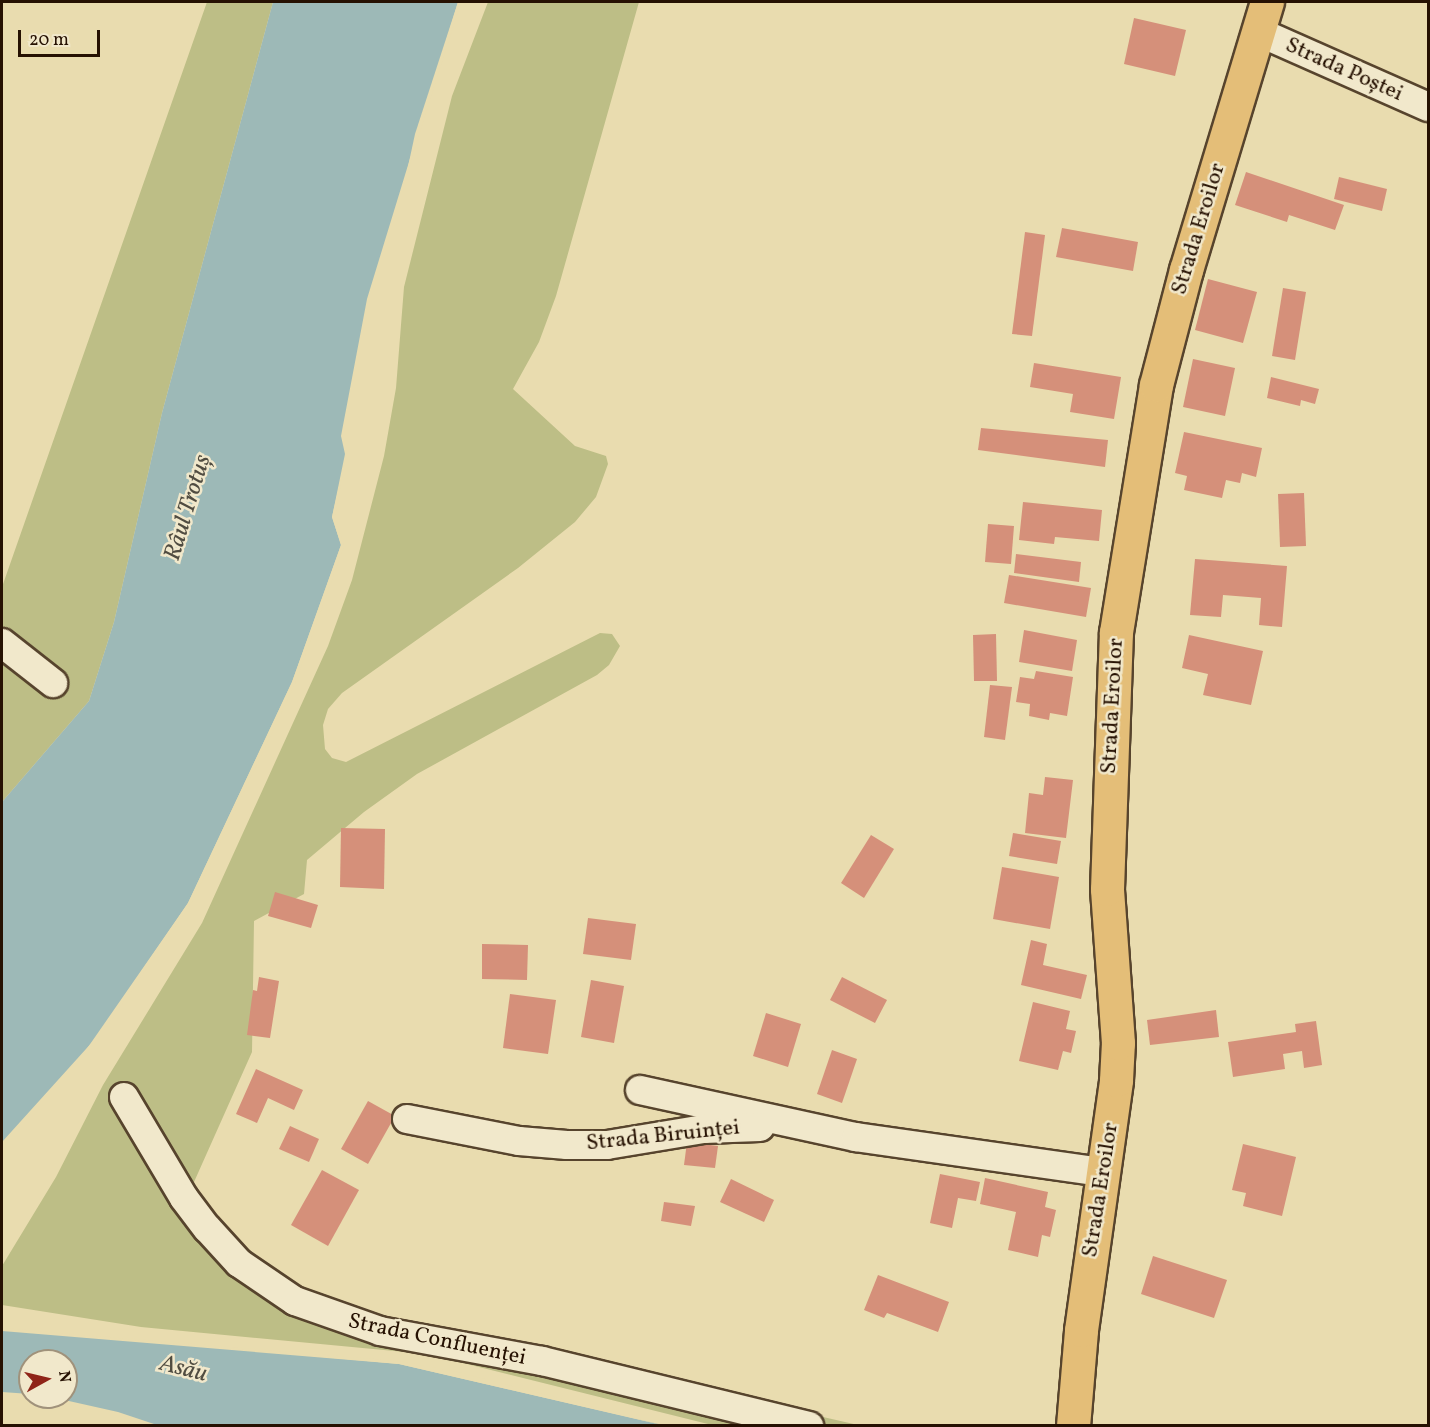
<!DOCTYPE html>
<meta charset="utf-8">
<style>
body{margin:0}
#map{position:relative;width:1430px;height:1427px;overflow:hidden;background:#e9dcaf;font-family:Vollkorn,serif}
div>[style]{position:absolute}
[style*='--x']{left:calc(var(--x)*1px);top:calc(var(--y)*1px);width:calc(var(--w)*1px);rotate:calc(var(--a)*1deg)}
.green>*{inset:0;background:#bdbe86}
.water>*{inset:0;background:#9db9b7}
.pier>*{inset:0;background:#e9dcaf}
.building>*{inset:0;background:#d5907a}
.roads{filter:drop-shadow(2px 0 #57442d) drop-shadow(-2px 0 #57442d) drop-shadow(0 2px #57442d) drop-shadow(0 -2px #57442d)}
.minor>*{height:28px;margin:-14px;padding:0 14px;transform-origin:14px;border-radius:14px;background:#f1e8cb}
.major>*{height:33px;margin:-16.5px;padding:0 16.5px;transform-origin:16.5px;border-radius:16.5px;background:#e4be78}
span{translate:-50% -50%;white-space:nowrap;text-align:center;line-height:1.15;-webkit-text-stroke:5px #f1e8cb;paint-order:stroke}
.street-label{font-size:22px;color:#261102}
.water-label{font-size:24px;color:#504c41;font-style:italic}
.frame{position:absolute;inset:0;border:3px solid #261102;pointer-events:none}
.north{position:absolute;left:18px;top:1349px;width:60px;height:60px;box-sizing:border-box;background:#f1e8cb;border:2px solid #a0927b;border-radius:50%;rotate:82deg;font-size:16px;font-weight:700;line-height:24px;text-align:center;color:#261102}
.north::after{content:'';display:block;margin:auto;width:21px;height:27px;background:#8f2418;clip-path:polygon(50% 0,100% 100%,50% 72%,0 100%)}
.scale{position:absolute;left:18px;top:30px;width:82px;height:27px;box-sizing:border-box;border:3px solid #261102;border-top:0;padding-left:8px;font-size:18px;line-height:21px;white-space:nowrap;color:#261102;-webkit-text-stroke:4px #f1e8cb;paint-order:stroke}
</style>
<div id="map">
<div class="green">
<i style="clip-path:polygon(207px 2px,273px 2px,162px 413px,114px 622px,89px 701px,2px 802px,2px 587px)"></i>
<i style="clip-path:polygon(488px 2px,639px 2px,556px 296px,539px 342px,513px 389px,575px 446px,606px 456px,608px 464px,596px 497px,575px 522px,518px 568px,342px 693px,328px 709px,323px 725px,325px 749px,332px 758px,346px 762px,600px 633px,612px 634px,620px 646px,609px 665px,597px 675px,417px 774px,364px 812px,307px 860px,304px 894px,254px 921px,252px 1052px,190px 1191px,221px 1227px,289px 1284px,335px 1305px,858px 1425px,712px 1425px,463px 1363px,405px 1352px,141px 1327px,2px 1305px,2px 1266px,56px 1177px,103px 1085px,202px 923px,328px 646px,352px 580px,384px 456px,396px 388px,404px 287px,452px 96px)"></i>
</div>
<div class="water">
<i style="clip-path:polygon(273px 2px,458px 2px,367px 299px,341px 436px,345px 454px,332px 517px,341px 545px,292px 682px,188px 903px,95px 1039px,2px 1142px,2px 802px,89px 701px,114px 622px,162px 413px)"></i>
<i style="clip-path:polygon(2px 1331px,399px 1364px,663px 1425px,157px 1425px,118px 1412px,51px 1397px,66px 1397px,66px 1361px,30px 1361px,30px 1394px,2px 1392px)"></i>
</div>
<div class="pier">
<i style="clip-path:polygon(458px 2px,461px 2px,406px 176px,415px 134px)"></i>
<i style="clip-path:polygon(347px 451px,335px 517px,344px 546px,295px 684px,191px 904px,97px 1041px,77px 1063px,188px 903px,292px 682px,341px 545px,332px 517px)"></i>
<i style="clip-path:polygon(2px 1328px,399px 1361px,458px 1372px,666px 1426px,399px 1364px)"></i>
</div>
<div class="building">
<i style="clip-path:polygon(1134px 18px,1186px 30px,1175px 76px,1124px 64px)"></i>
<i style="clip-path:polygon(1246px 172px,1344px 205px,1335px 230px,1289px 215px,1287px 222px,1235px 205px)"></i>
<i style="clip-path:polygon(1339px 177px,1387px 189px,1382px 211px,1334px 199px)"></i>
<i style="clip-path:polygon(1062px 228px,1138px 242px,1133px 271px,1056px 257px)"></i>
<i style="clip-path:polygon(1025px 232px,1045px 235px,1032px 336px,1012px 334px)"></i>
<i style="clip-path:polygon(1208px 279px,1257px 292px,1243px 343px,1195px 330px)"></i>
<i style="clip-path:polygon(1283px 288px,1306px 292px,1295px 360px,1272px 356px)"></i>
<i style="clip-path:polygon(1193px 359px,1235px 368px,1225px 416px,1183px 407px)"></i>
<i style="clip-path:polygon(1034px 363px,1121px 377px,1114px 419px,1070px 412px,1073px 394px,1030px 387px)"></i>
<i style="clip-path:polygon(1271px 377px,1319px 389px,1315px 404px,1301px 400px,1300px 406px,1267px 398px)"></i>
<i style="clip-path:polygon(981px 428px,1108px 440px,1105px 467px,978px 450px)"></i>
<i style="clip-path:polygon(1184px 432px,1262px 448px,1256px 477px,1242px 473px,1240px 483px,1226px 480px,1222px 498px,1184px 490px,1187px 476px,1175px 473px)"></i>
<i style="clip-path:polygon(1304px 493px,1306px 546px,1280px 547px,1278px 494px)"></i>
<i style="clip-path:polygon(1023px 502px,1102px 510px,1099px 541px,1055px 537px,1054px 544px,1019px 540px)"></i>
<i style="clip-path:polygon(988px 524px,1014px 526px,1011px 564px,985px 562px)"></i>
<i style="clip-path:polygon(1016px 554px,1081px 562px,1079px 582px,1014px 573px)"></i>
<i style="clip-path:polygon(1195px 559px,1287px 566px,1282px 627px,1259px 625px,1261px 598px,1223px 595px,1221px 617px,1190px 615px)"></i>
<i style="clip-path:polygon(1009px 575px,1091px 588px,1086px 617px,1004px 603px)"></i>
<i style="clip-path:polygon(1024px 630px,1077px 640px,1072px 671px,1019px 662px)"></i>
<i style="clip-path:polygon(996px 634px,997px 681px,974px 681px,973px 635px)"></i>
<i style="clip-path:polygon(1189px 635px,1263px 651px,1251px 705px,1203px 695px,1208px 674px,1182px 668px)"></i>
<i style="clip-path:polygon(1036px 671px,1073px 677px,1067px 716px,1050px 713px,1049px 720px,1029px 716px,1030px 704px,1016px 702px,1020px 677px,1034px 679px)"></i>
<i style="clip-path:polygon(990px 685px,1012px 687px,1005px 740px,984px 737px)"></i>
<i style="clip-path:polygon(1045px 777px,1073px 780px,1066px 838px,1025px 833px,1029px 793px,1043px 795px)"></i>
<i style="clip-path:polygon(341px 828px,385px 829px,384px 889px,340px 887px)"></i>
<i style="clip-path:polygon(1013px 833px,1061px 841px,1057px 864px,1009px 856px)"></i>
<i style="clip-path:polygon(871px 835px,894px 849px,864px 898px,841px 883px)"></i>
<i style="clip-path:polygon(1002px 867px,1059px 877px,1050px 929px,993px 919px)"></i>
<i style="clip-path:polygon(275px 892px,318px 905px,311px 928px,268px 916px)"></i>
<i style="clip-path:polygon(588px 918px,636px 924px,631px 960px,583px 954px)"></i>
<i style="clip-path:polygon(1031px 940px,1047px 944px,1043px 965px,1087px 975px,1081px 999px,1021px 985px)"></i>
<i style="clip-path:polygon(482px 944px,528px 945px,527px 980px,482px 979px)"></i>
<i style="clip-path:polygon(259px 977px,279px 981px,270px 1038px,247px 1035px,253px 990px,257px 991px)"></i>
<i style="clip-path:polygon(842px 977px,887px 1000px,875px 1023px,830px 1000px)"></i>
<i style="clip-path:polygon(591px 980px,624px 986px,614px 1043px,581px 1037px)"></i>
<i style="clip-path:polygon(510px 994px,556px 1000px,548px 1054px,503px 1048px)"></i>
<i style="clip-path:polygon(1033px 1002px,1070px 1011px,1066px 1029px,1076px 1031px,1071px 1053px,1063px 1051px,1058px 1070px,1019px 1061px)"></i>
<i style="clip-path:polygon(1216px 1010px,1219px 1037px,1150px 1045px,1147px 1020px)"></i>
<i style="clip-path:polygon(766px 1013px,801px 1024px,788px 1067px,753px 1056px)"></i>
<i style="clip-path:polygon(1316px 1021px,1322px 1065px,1304px 1068px,1302px 1051px,1283px 1054px,1285px 1069px,1233px 1077px,1228px 1042px,1296px 1032px,1295px 1024px)"></i>
<i style="clip-path:polygon(832px 1050px,857px 1059px,842px 1103px,817px 1094px)"></i>
<i style="clip-path:polygon(256px 1069px,303px 1090px,294px 1110px,268px 1098px,257px 1123px,236px 1114px)"></i>
<i style="clip-path:polygon(368px 1101px,395px 1116px,368px 1164px,341px 1149px)"></i>
<i style="clip-path:polygon(290px 1126px,319px 1139px,309px 1162px,279px 1149px)"></i>
<i style="clip-path:polygon(687px 1142px,718px 1146px,715px 1168px,684px 1165px)"></i>
<i style="clip-path:polygon(1243px 1144px,1296px 1157px,1282px 1216px,1243px 1206px,1246px 1193px,1232px 1190px)"></i>
<i style="clip-path:polygon(322px 1170px,359px 1190px,328px 1246px,291px 1225px)"></i>
<i style="clip-path:polygon(940px 1174px,980px 1182px,976px 1201px,958px 1198px,952px 1228px,930px 1223px)"></i>
<i style="clip-path:polygon(985px 1178px,1048px 1192px,1045px 1207px,1056px 1210px,1050px 1237px,1042px 1235px,1038px 1257px,1008px 1250px,1016px 1212px,980px 1204px)"></i>
<i style="clip-path:polygon(731px 1179px,774px 1200px,764px 1222px,720px 1202px)"></i>
<i style="clip-path:polygon(664px 1202px,695px 1206px,691px 1226px,661px 1221px)"></i>
<i style="clip-path:polygon(1153px 1256px,1227px 1280px,1214px 1318px,1141px 1294px)"></i>
<i style="clip-path:polygon(878px 1275px,949px 1302px,938px 1332px,887px 1313px,884px 1318px,864px 1310px)"></i>
</div>
<div class="roads">
<div class="minor">
<i style="--x:1259;--y:32;--w:185;--a:23.9"></i>
<i style="--x:2;--y:643;--w:65;--a:38.1"></i>
<i style="--x:640;--y:1090;--w:221;--a:12.3"></i>
<i style="--x:856;--y:1137;--w:249;--a:8.1"></i>
<i style="--x:124;--y:1097;--w:117;--a:59.3"></i>
<i style="--x:184;--y:1198;--w:38;--a:53"></i>
<i style="--x:207;--y:1228;--w:47;--a:47.6"></i>
<i style="--x:239;--y:1263;--w:68;--a:34.2"></i>
<i style="--x:295;--y:1301;--w:90;--a:19.4"></i>
<i style="--x:380;--y:1331;--w:165;--a:10.5"></i>
<i style="--x:542;--y:1361;--w:275;--a:13.7"></i>
<i style="--x:407;--y:1119;--w:114;--a:11.1"></i>
<i style="--x:519;--y:1141;--w:48;--a:4.8"></i>
<i style="--x:567;--y:1145;--w:40;--a:0"></i>
<i style="--x:607;--y:1145;--w:98;--a:-9.4"></i>
<i style="--x:704;--y:1129;--w:56;--a:-2"></i>
</div>
<div class="major">
<i style="--x:1073;--y:1426;--w:96;--a:-85.2"></i>
<i style="--x:1081;--y:1330;--w:252;--a:-82"></i>
<i style="--x:1116;--y:1080;--w:37;--a:-87"></i>
<i style="--x:1118;--y:1043;--w:154;--a:-94.1"></i>
<i style="--x:1107;--y:889;--w:257;--a:-88"></i>
<i style="--x:1116;--y:632;--w:250;--a:-80.8"></i>
<i style="--x:1156;--y:385;--w:119;--a:-75.4"></i>
<i style="--x:1186;--y:270;--w:280;--a:-73.2"></i>
</div>
</div>
<div class="street-label">
<span style="left:1344px;top:70px;rotate:24deg">Strada Poștei</span>
<span style="left:1199px;top:229px;rotate:-73deg">Strada Eroilor</span>
<span style="left:1113px;top:706px;rotate:-87deg">Strada Eroilor</span>
<span style="left:663px;top:1136px;rotate:-6deg">Strada Biruinței</span>
<span style="left:1101px;top:1190px;rotate:-81deg">Strada Eroilor</span>
<span style="left:437px;top:1340px;rotate:12deg">Strada Confluenței</span>
</div>
<div class="water-label">
<span style="left:189px;top:508px;rotate:-73deg">Râul Trotuș</span>
<span style="left:183px;top:1370px;rotate:14deg">Asău</span>
</div>
<div class="frame"></div>
<div class="north">N</div>
<div class="scale">20 m</div>
</div>
